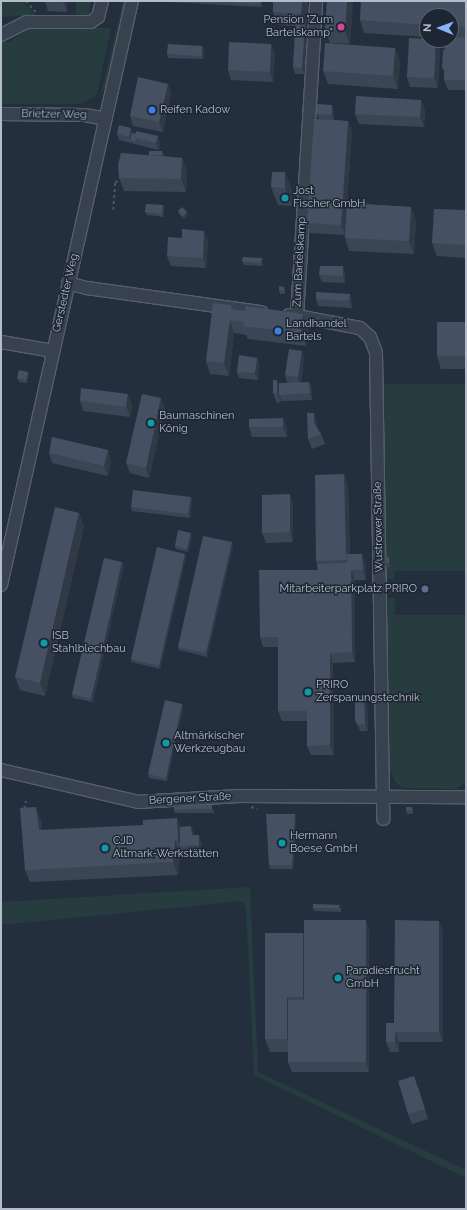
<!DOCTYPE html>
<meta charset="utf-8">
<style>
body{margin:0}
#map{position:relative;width:467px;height:1210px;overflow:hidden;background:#242f3e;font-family:Raleway,sans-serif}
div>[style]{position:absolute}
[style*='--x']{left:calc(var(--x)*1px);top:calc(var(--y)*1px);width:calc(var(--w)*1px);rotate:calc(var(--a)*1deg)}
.green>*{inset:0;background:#263c3f}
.path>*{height:1.5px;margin-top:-0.75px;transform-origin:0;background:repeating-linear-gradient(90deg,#44595c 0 3px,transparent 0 6px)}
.roads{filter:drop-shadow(1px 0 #565f6c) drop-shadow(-1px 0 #565f6c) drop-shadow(0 1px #565f6c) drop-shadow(0 -1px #565f6c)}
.minor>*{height:12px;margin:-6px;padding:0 6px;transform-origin:6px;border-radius:6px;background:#38414e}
.wall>*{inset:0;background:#3b4654}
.shaded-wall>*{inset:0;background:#303945}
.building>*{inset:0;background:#455162}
.dots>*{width:11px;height:11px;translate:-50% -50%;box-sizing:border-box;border:2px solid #1d2633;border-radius:50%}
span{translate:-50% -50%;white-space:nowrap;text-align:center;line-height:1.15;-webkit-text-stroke:3px #1d2633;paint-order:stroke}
.poi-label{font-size:11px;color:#b4bcc9}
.right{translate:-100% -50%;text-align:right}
.left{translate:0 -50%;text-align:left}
.street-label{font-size:11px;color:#b4bcc9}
.frame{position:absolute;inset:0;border:2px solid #b4bcc9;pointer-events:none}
.north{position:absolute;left:419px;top:8px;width:40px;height:40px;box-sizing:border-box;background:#1d2633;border:1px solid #59626f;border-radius:50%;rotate:271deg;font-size:11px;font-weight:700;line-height:16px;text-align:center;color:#b4bcc9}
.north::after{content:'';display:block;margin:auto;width:14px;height:18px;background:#8ab4f8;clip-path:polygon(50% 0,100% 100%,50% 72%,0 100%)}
</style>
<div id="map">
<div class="green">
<i style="clip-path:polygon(1px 1px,23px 1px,36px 15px,1px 17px)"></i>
<i style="clip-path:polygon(76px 1px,91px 1px,89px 12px,92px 13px,91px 18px,76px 18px)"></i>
<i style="clip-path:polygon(123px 1px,126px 1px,106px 86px,100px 98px)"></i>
<i style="clip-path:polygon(30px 28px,111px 28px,97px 94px,82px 104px,1px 104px,1px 42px,9px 42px)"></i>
<i style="clip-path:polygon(382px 384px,466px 384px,466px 571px,395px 571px,394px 579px,385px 579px)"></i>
<i style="clip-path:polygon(385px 598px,395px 598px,395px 615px,466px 615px,466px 781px,457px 789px,403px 788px,395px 782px,390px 770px)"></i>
<i style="clip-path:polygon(250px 887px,258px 1072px,466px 1170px,466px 1178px,254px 1075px,246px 908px,243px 901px,1px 925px,1px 902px)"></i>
</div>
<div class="path">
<i style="--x:26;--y:1;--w:15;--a:48"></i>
<i style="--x:113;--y:210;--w:27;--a:-86"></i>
<i style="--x:115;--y:183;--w:6;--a:-39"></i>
<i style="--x:251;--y:807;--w:7;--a:16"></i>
<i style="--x:24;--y:809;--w:8;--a:-76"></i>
</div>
<div class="roads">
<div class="minor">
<i style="--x:1;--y:35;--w:29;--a:-27"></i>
<i style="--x:27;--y:22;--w:64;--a:0"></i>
<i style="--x:91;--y:22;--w:9;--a:-36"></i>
<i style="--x:98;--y:17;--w:16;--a:-76"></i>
<i style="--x:1;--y:114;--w:84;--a:0.7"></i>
<i style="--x:85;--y:115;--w:21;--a:11"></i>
<i style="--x:68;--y:283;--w:20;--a:15"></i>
<i style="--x:87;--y:288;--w:176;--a:7.9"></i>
<i style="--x:289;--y:315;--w:8;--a:7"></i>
<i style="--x:297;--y:316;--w:316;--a:-86.5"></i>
<i style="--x:297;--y:316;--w:64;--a:10.8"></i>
<i style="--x:360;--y:328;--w:13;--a:42"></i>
<i style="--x:370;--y:337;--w:17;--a:69"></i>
<i style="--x:376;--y:353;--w:466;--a:89.1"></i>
<i style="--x:1;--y:342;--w:53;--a:9.8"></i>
<i style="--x:1;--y:585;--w:599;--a:-77.36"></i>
<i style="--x:1;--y:770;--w:141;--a:13.1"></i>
<i style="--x:138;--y:802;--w:101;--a:-3.4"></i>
<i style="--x:239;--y:796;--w:227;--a:0.3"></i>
</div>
</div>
<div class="wall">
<i style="clip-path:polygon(45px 1px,67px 1px,67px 12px,48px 11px)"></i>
<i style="clip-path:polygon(170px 1px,262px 1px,262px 7px,170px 2px)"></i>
<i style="clip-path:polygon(273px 1px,308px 1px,306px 27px,307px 31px,304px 74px,295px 74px,293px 67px,295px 26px,277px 25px,273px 12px)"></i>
<i style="clip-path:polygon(327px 1px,353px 1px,350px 44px,330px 43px,325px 30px)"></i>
<i style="clip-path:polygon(466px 1px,466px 90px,448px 90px,444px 80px,444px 71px,442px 68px,445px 50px,451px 40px,451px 16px,427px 16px,427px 37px,364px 33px,360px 20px)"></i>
<i style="clip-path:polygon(271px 44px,275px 54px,273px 82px,231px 80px,228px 70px)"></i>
<i style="clip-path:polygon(202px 46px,204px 49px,203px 59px,168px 58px,167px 54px)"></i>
<i style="clip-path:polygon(395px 48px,400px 61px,398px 89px,328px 84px,323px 71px)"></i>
<i style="clip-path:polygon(440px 49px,438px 88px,410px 87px,407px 77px)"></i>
<i style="clip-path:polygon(168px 84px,171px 94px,163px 132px,133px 126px,130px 116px)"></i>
<i style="clip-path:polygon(421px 100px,425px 110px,424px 127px,359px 124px,355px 114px)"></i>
<i style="clip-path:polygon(334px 111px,334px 120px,348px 121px,352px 131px,347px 203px,411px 207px,416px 220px,414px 254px,349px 251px,345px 238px,345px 235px,310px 233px,307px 223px,319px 119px,317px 114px)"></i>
<i style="clip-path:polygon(133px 133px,158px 136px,160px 143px,159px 150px,119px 140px,117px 134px)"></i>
<i style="clip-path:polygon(162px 151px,164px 156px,182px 158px,187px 171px,186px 192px,124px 191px,119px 178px,149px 155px)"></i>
<i style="clip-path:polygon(285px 172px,292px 191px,292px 206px,278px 205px,271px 187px)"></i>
<i style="clip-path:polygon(163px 205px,164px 208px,164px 217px,147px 215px,145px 212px)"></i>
<i style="clip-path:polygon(466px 210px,466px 258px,437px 256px,432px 243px)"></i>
<i style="clip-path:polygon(178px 211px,187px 212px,188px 215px,184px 219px,179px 214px)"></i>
<i style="clip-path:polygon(208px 240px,206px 268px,171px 266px,167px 256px)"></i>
<i style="clip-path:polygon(262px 258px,263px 261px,263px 266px,244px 265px,242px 261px)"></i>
<i style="clip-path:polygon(345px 273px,345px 283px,322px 282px,319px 275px)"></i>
<i style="clip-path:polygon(284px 287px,285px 290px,285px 294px,280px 294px,279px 290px)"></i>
<i style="clip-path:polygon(350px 294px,352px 301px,352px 308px,318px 306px,316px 299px)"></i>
<i style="clip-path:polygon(231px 305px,233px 309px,245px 311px,303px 314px,308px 327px,306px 346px,248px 339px,246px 335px,234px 333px,229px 376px,210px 374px,206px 361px)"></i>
<i style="clip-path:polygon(466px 322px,466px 369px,441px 369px,437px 356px)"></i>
<i style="clip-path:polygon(304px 357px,301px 382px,312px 388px,312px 400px,282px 401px,281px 399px,281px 402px,277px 403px,273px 393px,279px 386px,291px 383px,287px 382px,285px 375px)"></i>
<i style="clip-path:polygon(257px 358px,259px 364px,258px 380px,239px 378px,237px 372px)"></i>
<i style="clip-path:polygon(28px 372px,29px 375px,27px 383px,19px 382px,17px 378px)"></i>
<i style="clip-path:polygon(80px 401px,132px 404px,130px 417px,83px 411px)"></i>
<i style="clip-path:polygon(165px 408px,149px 478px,130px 473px,126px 463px)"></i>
<i style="clip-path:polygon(314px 413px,317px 423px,317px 428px,321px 434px,325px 444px,312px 449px,308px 439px)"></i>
<i style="clip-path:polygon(249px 419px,287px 427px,287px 437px,252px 437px,249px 427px)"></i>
<i style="clip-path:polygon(108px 450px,111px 460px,108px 476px,52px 463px,49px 453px)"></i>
<i style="clip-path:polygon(344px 474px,348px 487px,350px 554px,366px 564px,366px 580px,355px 580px,355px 662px,333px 663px,334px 755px,311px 755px,307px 746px,307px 721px,282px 721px,278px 711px,278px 647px,263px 647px,260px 637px,318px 570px,317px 564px,316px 561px)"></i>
<i style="clip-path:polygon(192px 500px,190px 518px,132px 511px,131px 507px)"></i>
<i style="clip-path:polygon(293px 504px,293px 542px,266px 543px,262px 533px)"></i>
<i style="clip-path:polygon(84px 526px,45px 696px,20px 690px,15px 677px)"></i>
<i style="clip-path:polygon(192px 537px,188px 552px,176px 549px,175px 546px)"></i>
<i style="clip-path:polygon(233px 546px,207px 657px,179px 650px,178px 647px)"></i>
<i style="clip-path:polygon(186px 557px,160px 669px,132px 662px,131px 659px)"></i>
<i style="clip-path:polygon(389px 557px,391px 560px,390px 567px,386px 567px,385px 563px)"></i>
<i style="clip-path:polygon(124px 565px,93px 702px,73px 698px,72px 694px)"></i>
<i style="clip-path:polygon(367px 702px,368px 731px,360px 731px,355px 720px)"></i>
<i style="clip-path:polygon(182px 704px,183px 708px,167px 781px,149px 778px,148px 774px)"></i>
<i style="clip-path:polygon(36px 807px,41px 820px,42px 830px,180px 827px,194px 833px,194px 835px,201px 841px,202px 852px,180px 853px,178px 875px,30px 882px,25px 870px)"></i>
<i style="clip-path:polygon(412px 807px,413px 810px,413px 814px,407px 814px,406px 810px)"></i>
<i style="clip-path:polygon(213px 809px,214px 813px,175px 813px,174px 810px)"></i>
<i style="clip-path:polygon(296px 817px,293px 869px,270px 869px,269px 865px)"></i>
<i style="clip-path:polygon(313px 908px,341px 908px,341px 912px,314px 911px)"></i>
<i style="clip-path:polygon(369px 930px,369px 1072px,292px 1072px,288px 1062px,288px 1052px,270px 1052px,265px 1039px,303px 933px,304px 936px)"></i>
<i style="clip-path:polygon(443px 931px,443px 1042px,399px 1042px,399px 1052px,390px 1052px,386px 1042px,394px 1023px)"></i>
<i style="clip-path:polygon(418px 1086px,428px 1119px,412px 1124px,408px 1114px)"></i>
</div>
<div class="shaded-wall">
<i style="clip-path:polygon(63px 1px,67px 1px,67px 12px,63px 2px)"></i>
<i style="clip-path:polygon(261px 1px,262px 1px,262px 7px,260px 4px)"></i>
<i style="clip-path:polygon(302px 1px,308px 1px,306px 27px,301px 14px)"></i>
<i style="clip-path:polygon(347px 1px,353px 1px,350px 44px,345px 31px)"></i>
<i style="clip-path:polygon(305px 24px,307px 31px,304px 74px,302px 68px)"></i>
<i style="clip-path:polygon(437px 40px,440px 49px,438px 88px,434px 78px)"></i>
<i style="clip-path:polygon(271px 44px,275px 54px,273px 82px,270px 72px)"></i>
<i style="clip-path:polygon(202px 46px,204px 49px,203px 59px,202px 56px)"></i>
<i style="clip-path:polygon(395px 48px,400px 61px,398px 89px,393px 76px)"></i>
<i style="clip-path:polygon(168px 84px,171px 94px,163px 132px,159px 122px)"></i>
<i style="clip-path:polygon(421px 100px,425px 110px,424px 127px,420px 117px)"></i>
<i style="clip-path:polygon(332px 105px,334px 111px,334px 121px,332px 115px)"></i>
<i style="clip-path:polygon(348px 121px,352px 131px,345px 235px,341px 225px)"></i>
<i style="clip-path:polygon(131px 128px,133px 134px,130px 140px,131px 143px,129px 137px)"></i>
<i style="clip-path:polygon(158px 136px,160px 143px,159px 150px,156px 143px)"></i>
<i style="clip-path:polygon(182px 158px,187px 171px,186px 192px,181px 179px)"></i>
<i style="clip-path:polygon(285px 172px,292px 191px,292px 206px,285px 188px)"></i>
<i style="clip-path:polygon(163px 205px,164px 208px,164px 217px,162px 214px)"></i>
<i style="clip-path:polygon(411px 207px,416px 220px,414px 254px,409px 241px)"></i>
<i style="clip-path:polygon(187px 212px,188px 215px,184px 219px,183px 216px)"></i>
<i style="clip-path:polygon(204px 231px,208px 240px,206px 268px,203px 258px)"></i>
<i style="clip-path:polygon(262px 258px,263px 261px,263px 266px,261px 263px)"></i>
<i style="clip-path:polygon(343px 266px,345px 273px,345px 283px,343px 276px)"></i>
<i style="clip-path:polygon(350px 294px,352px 301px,352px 308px,349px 301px)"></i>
<i style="clip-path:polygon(303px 314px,308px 327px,306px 346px,301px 333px)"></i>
<i style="clip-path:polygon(230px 320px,234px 333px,229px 376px,224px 363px)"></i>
<i style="clip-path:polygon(302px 351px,304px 357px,300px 384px,298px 377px)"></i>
<i style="clip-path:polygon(257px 358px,259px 364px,258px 380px,255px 373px)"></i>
<i style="clip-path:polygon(28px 372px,29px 375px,27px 383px,26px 380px)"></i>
<i style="clip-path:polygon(277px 380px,280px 390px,279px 395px,281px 399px,281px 402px,277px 393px)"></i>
<i style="clip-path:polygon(309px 382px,312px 388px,312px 400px,310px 393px)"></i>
<i style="clip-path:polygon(128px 394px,132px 404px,130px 417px,126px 407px)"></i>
<i style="clip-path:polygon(161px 398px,165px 408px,149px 478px,146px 468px)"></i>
<i style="clip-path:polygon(314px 413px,317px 423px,317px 433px,314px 423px)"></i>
<i style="clip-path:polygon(283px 418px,287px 427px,287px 437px,283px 427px)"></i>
<i style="clip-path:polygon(108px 450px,111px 460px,108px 476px,104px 466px)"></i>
<i style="clip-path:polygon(344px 474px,348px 487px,350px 573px,346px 560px)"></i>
<i style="clip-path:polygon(290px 494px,293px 504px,293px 542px,290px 532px)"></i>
<i style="clip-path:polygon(191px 497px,192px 500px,190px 518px,188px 514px)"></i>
<i style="clip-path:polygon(79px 513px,84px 526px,45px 696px,40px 683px)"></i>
<i style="clip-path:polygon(191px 533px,192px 537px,188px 552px,187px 549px)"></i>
<i style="clip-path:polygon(232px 542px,233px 546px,207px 657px,206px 653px)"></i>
<i style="clip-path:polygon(185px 554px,186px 557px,160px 669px,159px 666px)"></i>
<i style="clip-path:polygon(362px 554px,366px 564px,366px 580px,363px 570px)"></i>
<i style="clip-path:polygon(389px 557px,391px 560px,390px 567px,389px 563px)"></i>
<i style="clip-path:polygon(122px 562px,124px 565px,93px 702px,91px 699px)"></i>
<i style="clip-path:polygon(351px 570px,355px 580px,355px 662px,352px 652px)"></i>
<i style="clip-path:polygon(330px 653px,333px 663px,334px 755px,330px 745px)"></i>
<i style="clip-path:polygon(364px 695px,367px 702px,368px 731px,365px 724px)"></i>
<i style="clip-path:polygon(182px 704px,183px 708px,167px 781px,166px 778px)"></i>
<i style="clip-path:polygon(36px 807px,41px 820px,44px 843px,39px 830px)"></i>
<i style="clip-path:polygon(295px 814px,296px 817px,293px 869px,292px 865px)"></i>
<i style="clip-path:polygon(177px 818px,182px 831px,180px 846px,178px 840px)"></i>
<i style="clip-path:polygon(191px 826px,194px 833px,194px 842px,192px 835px)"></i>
<i style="clip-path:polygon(199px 835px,201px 841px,202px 852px,199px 845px)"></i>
<i style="clip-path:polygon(175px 840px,180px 853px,178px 875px,173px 862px)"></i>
<i style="clip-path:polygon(366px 920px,369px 930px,369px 1072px,366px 1062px)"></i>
<i style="clip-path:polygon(439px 921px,443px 931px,443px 1042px,439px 1032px)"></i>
<i style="clip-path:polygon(303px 933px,307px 946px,307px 1010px,303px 997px)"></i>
<i style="clip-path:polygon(287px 997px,292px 1010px,292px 1052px,287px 1039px)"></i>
<i style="clip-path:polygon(395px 1032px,399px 1042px,399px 1052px,395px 1042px)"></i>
</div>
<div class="building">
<i style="clip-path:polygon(45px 1px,63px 1px,63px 2px)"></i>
<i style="clip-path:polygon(210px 1px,261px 1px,260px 4px)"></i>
<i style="clip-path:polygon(273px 1px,302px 1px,301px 14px,273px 12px)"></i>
<i style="clip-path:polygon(327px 1px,347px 1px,345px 31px,325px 30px)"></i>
<i style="clip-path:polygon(361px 1px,466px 1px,466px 27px,451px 26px,451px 16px,427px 16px,427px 25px,360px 20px)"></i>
<i style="clip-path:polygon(296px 24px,305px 24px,302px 68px,293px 67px)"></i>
<i style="clip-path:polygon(451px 37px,466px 38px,466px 80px,444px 80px,445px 40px,451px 40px)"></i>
<i style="clip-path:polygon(409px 38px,427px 39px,427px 40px,436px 40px,434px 78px,407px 77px)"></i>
<i style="clip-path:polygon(229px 42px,271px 44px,270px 72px,228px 70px)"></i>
<i style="clip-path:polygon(325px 43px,395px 48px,393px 76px,323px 71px)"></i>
<i style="clip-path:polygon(168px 44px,202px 46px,202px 56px,167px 54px)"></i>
<i style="clip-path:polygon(443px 50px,445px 50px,445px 68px,442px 68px)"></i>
<i style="clip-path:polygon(138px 77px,168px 84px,159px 122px,130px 116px)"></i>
<i style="clip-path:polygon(356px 96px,421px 100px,420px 117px,355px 114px)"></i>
<i style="clip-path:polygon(317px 104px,332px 105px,332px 115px,317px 114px)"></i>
<i style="clip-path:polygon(314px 119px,348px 121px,341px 225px,307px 223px)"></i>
<i style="clip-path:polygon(119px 125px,131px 128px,129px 137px,117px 134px)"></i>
<i style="clip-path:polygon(136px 131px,158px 136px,156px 143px,135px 138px)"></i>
<i style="clip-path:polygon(132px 133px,135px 134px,135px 138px,136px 141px,130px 140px)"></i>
<i style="clip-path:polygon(149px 151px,162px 151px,162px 155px,149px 155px)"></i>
<i style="clip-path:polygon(121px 153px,182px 158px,181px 179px,119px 178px,118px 165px)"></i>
<i style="clip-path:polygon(272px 172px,285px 172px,285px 188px,271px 187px)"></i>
<i style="clip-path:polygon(347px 203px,411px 207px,409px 241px,345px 238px)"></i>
<i style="clip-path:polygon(146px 204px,163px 205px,162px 214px,145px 212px)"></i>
<i style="clip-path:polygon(182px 207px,187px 212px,183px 216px,178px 211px)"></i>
<i style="clip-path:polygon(434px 209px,466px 210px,466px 245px,432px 243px)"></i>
<i style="clip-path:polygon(182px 229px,204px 231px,203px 258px,167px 256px,168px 237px,182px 238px)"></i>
<i style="clip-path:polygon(243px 257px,262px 258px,261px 263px,242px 261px)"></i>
<i style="clip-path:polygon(320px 266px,343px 266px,343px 276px,319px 275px)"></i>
<i style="clip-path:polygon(279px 286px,284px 287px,284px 290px,279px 290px)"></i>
<i style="clip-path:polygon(316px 292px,350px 294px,349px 301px,316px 299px)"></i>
<i style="clip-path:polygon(213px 303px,231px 305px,231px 309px,245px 311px,246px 306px,303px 314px,301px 333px,243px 326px,244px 322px,230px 320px,224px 363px,206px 361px)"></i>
<i style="clip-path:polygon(437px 322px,466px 322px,466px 356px,437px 356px)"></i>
<i style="clip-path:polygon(289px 349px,302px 351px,298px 377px,285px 375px)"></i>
<i style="clip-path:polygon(239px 355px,257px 358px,255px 373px,237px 372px)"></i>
<i style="clip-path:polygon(19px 370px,28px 372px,26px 380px,17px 378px)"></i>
<i style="clip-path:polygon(273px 380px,277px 380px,277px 393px,273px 393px)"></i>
<i style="clip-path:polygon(309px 382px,310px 393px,279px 395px,279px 383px)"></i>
<i style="clip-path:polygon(81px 388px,128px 394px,126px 407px,80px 401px)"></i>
<i style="clip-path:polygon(142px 394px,161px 398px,146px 468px,126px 463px)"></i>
<i style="clip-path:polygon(307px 413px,314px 413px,314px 423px,321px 434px,308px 439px)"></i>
<i style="clip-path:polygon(283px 418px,283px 427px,249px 427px,249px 419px)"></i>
<i style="clip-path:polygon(52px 437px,108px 450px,104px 466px,49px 453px)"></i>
<i style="clip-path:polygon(344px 474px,346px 560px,316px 561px,315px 475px)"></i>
<i style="clip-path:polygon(133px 490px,191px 497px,188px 514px,131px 507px)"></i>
<i style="clip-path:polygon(290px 494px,290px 532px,262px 533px,262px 495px)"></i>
<i style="clip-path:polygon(55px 507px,79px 513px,40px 683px,15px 677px)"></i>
<i style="clip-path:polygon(178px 530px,191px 533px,187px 549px,175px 546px)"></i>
<i style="clip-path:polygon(203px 536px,232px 542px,206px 653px,178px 647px)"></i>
<i style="clip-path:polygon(157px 547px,185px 554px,159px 666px,131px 659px)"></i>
<i style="clip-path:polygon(346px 554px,362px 554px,363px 570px,351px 570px,352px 652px,330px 653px,330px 745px,307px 746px,307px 711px,278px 711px,278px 637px,260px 637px,259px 570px,318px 570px,317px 564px,347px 563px)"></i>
<i style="clip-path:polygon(385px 557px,389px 557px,389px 563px,385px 563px)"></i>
<i style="clip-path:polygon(104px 558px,122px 562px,91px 699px,72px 694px)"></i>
<i style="clip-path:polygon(364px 695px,365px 724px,357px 724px,355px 720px,355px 696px)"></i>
<i style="clip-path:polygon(165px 700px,182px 704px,166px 778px,148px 774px)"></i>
<i style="clip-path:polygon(212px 805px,212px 809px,174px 810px,174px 806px)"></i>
<i style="clip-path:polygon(36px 807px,39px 830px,143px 825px,143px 820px,177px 818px,178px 840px,175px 840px,173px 862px,25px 870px,20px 808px)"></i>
<i style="clip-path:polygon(406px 807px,412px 807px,412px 810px,406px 810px)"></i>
<i style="clip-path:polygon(266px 814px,295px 814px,292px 865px,269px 865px)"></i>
<i style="clip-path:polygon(191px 826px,192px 835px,199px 835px,199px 845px,180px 846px,180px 827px)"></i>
<i style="clip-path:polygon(313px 904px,340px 905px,339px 908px,313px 908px)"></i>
<i style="clip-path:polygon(304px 920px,366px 920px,366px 1062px,288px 1062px,288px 1000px,304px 1000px)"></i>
<i style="clip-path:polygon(395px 920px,439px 921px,439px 1032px,395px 1032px,395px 1042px,386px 1042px,386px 1023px,394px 1023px)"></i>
<i style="clip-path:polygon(265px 933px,303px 933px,303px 997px,287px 997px,287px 1039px,265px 1039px)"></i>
<i style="clip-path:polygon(414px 1076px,425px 1109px,408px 1114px,398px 1081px)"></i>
</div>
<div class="dots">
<i style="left:341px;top:27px;background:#d1479c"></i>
<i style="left:152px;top:110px;background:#3f7fe0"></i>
<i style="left:285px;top:198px;background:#0f9aa8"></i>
<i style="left:278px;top:331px;background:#3f7fe0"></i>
<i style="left:151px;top:423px;background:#0f9aa8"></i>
<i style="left:425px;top:589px;background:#5c6f8a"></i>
<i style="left:44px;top:643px;background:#0f9aa8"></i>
<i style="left:308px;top:692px;background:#0f9aa8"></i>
<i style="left:166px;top:743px;background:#0f9aa8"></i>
<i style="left:282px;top:843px;background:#0f9aa8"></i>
<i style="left:105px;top:848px;background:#0f9aa8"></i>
<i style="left:338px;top:978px;background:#0f9aa8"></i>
</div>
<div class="poi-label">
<span class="right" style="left:333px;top:27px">Pension "Zum<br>Bartelskamp"</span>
<span class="left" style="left:160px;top:110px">Reifen Kadow</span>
<span class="left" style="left:293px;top:198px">Jost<br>Fischer GmbH</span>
<span class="left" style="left:286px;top:331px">Landhandel<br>Bartels</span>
<span class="left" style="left:159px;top:423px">Baumaschinen<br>König</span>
<span class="right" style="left:417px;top:589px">Mitarbeiterparkplatz PRIRO</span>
<span class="left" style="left:52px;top:643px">ISB<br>Stahlblechbau</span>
<span class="left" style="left:316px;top:692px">PRIRO<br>Zerspanungstechnik</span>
<span class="left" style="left:174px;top:743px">Altmärkischer<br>Werkzeugbau</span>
<span class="left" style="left:290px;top:843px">Hermann<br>Boese GmbH</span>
<span class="left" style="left:113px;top:848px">CJD<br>Altmark-Werkstätten</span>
<span class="left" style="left:346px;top:978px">Paradiesfrucht<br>GmbH</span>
</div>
<div class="street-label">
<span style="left:54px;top:115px;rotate:1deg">Brietzer Weg</span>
<span style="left:300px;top:262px;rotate:-87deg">Zum Bartelskamp</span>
<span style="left:66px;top:293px;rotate:-77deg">Gerstedter Weg</span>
<span style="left:379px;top:527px;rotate:-91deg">Wustrower Straße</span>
<span style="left:190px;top:799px;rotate:-3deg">Bergener Straße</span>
</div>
<div class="frame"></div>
<div class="north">N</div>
</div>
